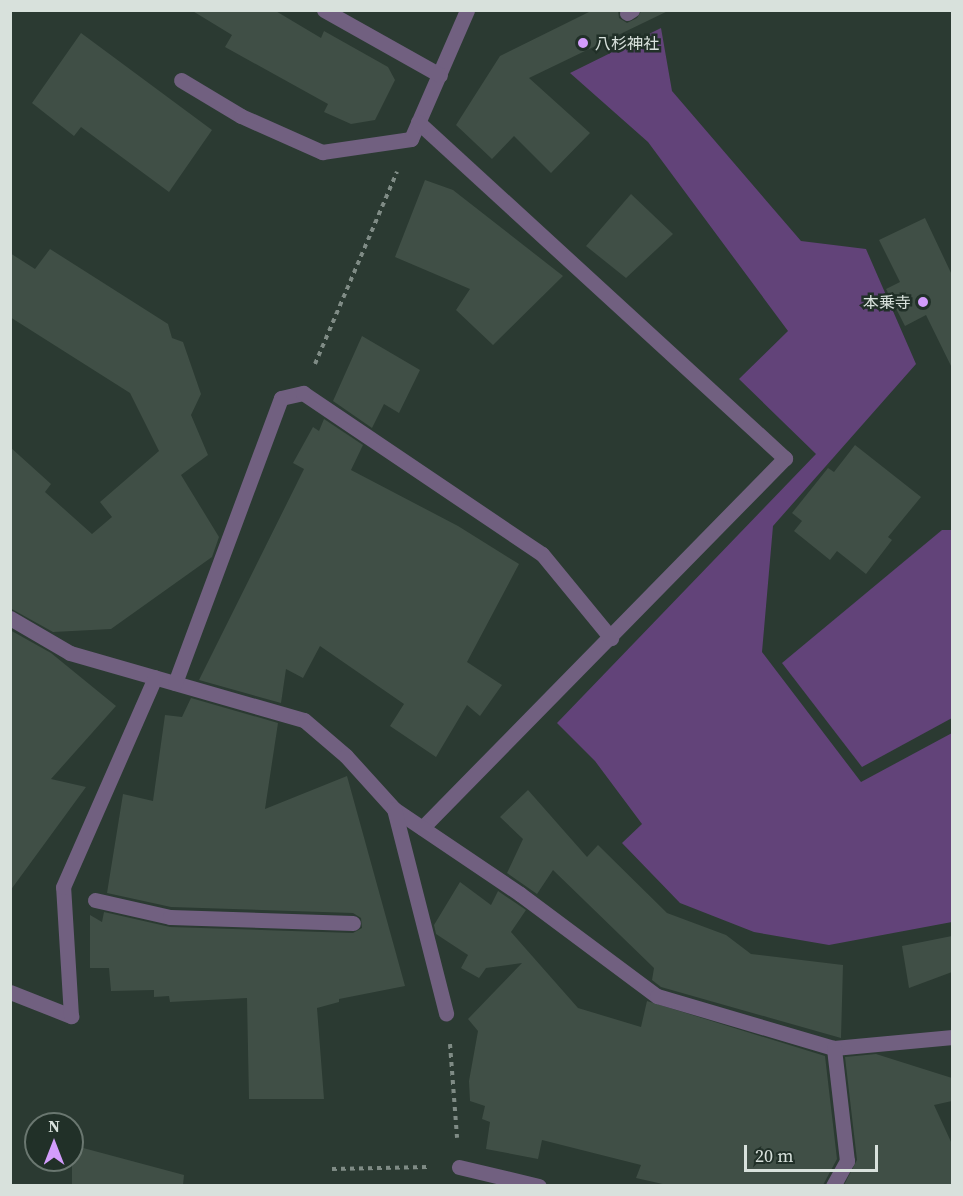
<!DOCTYPE html>
<meta charset="utf-8">
<style>
body{margin:0}
#map{position:relative;width:963px;height:1196px;overflow:hidden;background:#2b3a32;font-family:"Source Serif 4","Noto Sans JP",serif}
div>[style]{position:absolute}
[style*='--x']{left:calc(var(--x)*1px);top:calc(var(--y)*1px);width:calc(var(--w)*1px);rotate:calc(var(--a)*1deg)}
.green>*{inset:0;background:#624379}
.building>*{inset:0;background:#404f46}
.path>*{height:4px;margin-top:-2px;transform-origin:0;background:repeating-linear-gradient(90deg,#7f8b85 0 4.5px,transparent 0 9px)}
.lane>*{height:15px;margin:-7.5px;padding:0 7.5px;transform-origin:7.5px;border-radius:7.5px;background:#716080}
.street>*{height:15px;margin:-7.5px;padding:0 7.5px;transform-origin:7.5px;border-radius:7.5px;background:#716080}
.dots>*{width:16px;height:16px;translate:-50% -50%;box-sizing:border-box;border:3px solid #213028;border-radius:50%}
span{translate:-50% -50%;white-space:nowrap;text-align:center;line-height:1.15;-webkit-text-stroke:5px #213028;paint-order:stroke}
.poi-label{font-size:16px;color:#d8e1dc}
.left{translate:0 -50%;text-align:left}
.right{translate:-100% -50%;text-align:right}
.frame{position:absolute;inset:0;border:12px solid #d8e1dc;pointer-events:none}
.north{position:absolute;left:24px;top:1112px;width:60px;height:60px;box-sizing:border-box;background:#213028;border:2px solid #6a7770;border-radius:50%;rotate:0deg;font-size:16px;font-weight:700;line-height:24px;text-align:center;color:#d8e1dc}
.north::after{content:'';display:block;margin:auto;width:21px;height:27px;background:#d39cfc;clip-path:polygon(50% 0,100% 100%,50% 72%,0 100%)}
.scale{position:absolute;left:744px;top:1145px;width:134px;height:27px;box-sizing:border-box;border:3px solid #d8e1dc;border-top:0;padding-left:8px;font-size:18px;line-height:21px;white-space:nowrap;color:#d8e1dc;-webkit-text-stroke:4px #213028;paint-order:stroke}
</style>
<div id="map">
<div class="green">
<i style="clip-path:polygon(661px 28px,672px 91px,801px 241px,866px 249px,916px 364px,773px 526px,762px 652px,861px 782px,952px 733px,952px 922px,829px 945px,754px 932px,680px 903px,622px 843px,642px 824px,595px 761px,557px 723px,816px 454px,739px 379px,788px 331px,648px 142px,570px 73px)"></i>
<i style="clip-path:polygon(942px 530px,952px 530px,952px 718px,862px 767px,782px 663px)"></i>
</div>
<div class="building">
<i style="clip-path:polygon(191px 10px,274px 10px,321px 38px,324px 31px,388px 67px,395px 80px,375px 120px,351px 124px,324px 112px,328px 104px,225px 47px,232px 35px)"></i>
<i style="clip-path:polygon(593px 10px,618px 10px,619px 18px,627px 23px,637px 18px,642px 10px,670px 10px,529px 78px,590px 133px,551px 173px,514px 136px,492px 159px,456px 125px,500px 56px)"></i>
<i style="clip-path:polygon(81px 33px,212px 130px,169px 192px,81px 127px,74px 136px,32px 103px)"></i>
<i style="clip-path:polygon(425px 180px,453px 190px,563px 276px,493px 345px,456px 310px,470px 289px,395px 257px)"></i>
<i style="clip-path:polygon(631px 194px,673px 234px,626px 278px,586px 246px)"></i>
<i style="clip-path:polygon(925px 218px,952px 275px,952px 368px,926px 315px,905px 326px,886px 289px,900px 282px,879px 240px)"></i>
<i style="clip-path:polygon(50px 249px,168px 324px,172px 338px,183px 342px,201px 394px,191px 415px,208px 455px,181px 475px,219px 537px,212px 557px,111px 629px,53px 632px,10px 608px,10px 447px,51px 484px,45px 492px,92px 534px,112px 517px,100px 502px,159px 451px,130px 393px,10px 317px,10px 253px,35px 269px)"></i>
<i style="clip-path:polygon(362px 336px,420px 370px,399px 413px,384px 404px,372px 428px,333px 401px)"></i>
<i style="clip-path:polygon(324px 419px,363px 445px,351px 470px,458px 526px,519px 564px,467px 662px,502px 685px,480px 716px,467px 705px,436px 757px,390px 726px,404px 704px,320px 646px,303px 678px,286px 669px,281px 703px,199px 680px,304px 469px,293px 463px,313px 427px,319px 431px)"></i>
<i style="clip-path:polygon(855px 445px,921px 497px,888px 537px,892px 540px,866px 574px,837px 551px,830px 560px,794px 531px,802px 521px,792px 513px,828px 468px,834px 472px)"></i>
<i style="clip-path:polygon(10px 630px,51px 653px,116px 706px,51px 779px,86px 787px,10px 891px)"></i>
<i style="clip-path:polygon(191px 698px,278px 723px,265px 809px,347px 776px,405px 986px,339px 999px,339px 1002px,317px 1008px,324px 1099px,249px 1099px,247px 998px,170px 1002px,169px 996px,154px 997px,154px 990px,111px 991px,109px 968px,90px 968px,90px 915px,102px 922px,104px 912px,170px 927px,353px 933px,362px 928px,361px 918px,353px 913px,171px 907px,107px 893px,123px 794px,153px 801px,165px 715px,182px 717px)"></i>
<i style="clip-path:polygon(528px 790px,587px 857px,598px 845px,667px 913px,726px 935px,751px 954px,843px 965px,841px 1038px,661px 987px,652px 980px,654px 968px,553px 870px,537px 894px,507px 873px,523px 839px,500px 817px)"></i>
<i style="clip-path:polygon(460px 882px,491px 905px,498px 891px,526px 910px,511px 932px,578px 1008px,641px 1027px,647px 1001px,825px 1056px,837px 1159px,823px 1185px,667px 1185px,636px 1178px,641px 1165px,542px 1140px,538px 1159px,486px 1149px,490px 1122px,482px 1119px,485px 1106px,470px 1101px,469px 1081px,478px 1031px,468px 1019px,522px 963px,486px 968px,479px 978px,461px 968px,468px 955px,436px 934px,434px 925px)"></i>
<i style="clip-path:polygon(952px 936px,952px 972px,909px 988px,902px 946px)"></i>
<i style="clip-path:polygon(876px 1054px,952px 1078px,952px 1101px,934px 1105px,952px 1144px,952px 1185px,844px 1185px,857px 1160px,845px 1057px)"></i>
<i style="clip-path:polygon(72px 1145px,184px 1175px,183px 1185px,72px 1185px)"></i>
</div>
<div class="path">
<i style="--x:315;--y:364;--w:209;--a:-66.9"></i>
<i style="--x:450;--y:1044;--w:94;--a:85.7"></i>
<i style="--x:332;--y:1169;--w:96;--a:-1.2"></i>
</div>
<div class="lane">
<i style="--x:627;--y:13;--w:6;--a:-31"></i>
<i style="--x:181;--y:80;--w:70;--a:31"></i>
<i style="--x:241;--y:116;--w:89;--a:24"></i>
<i style="--x:322;--y:152;--w:90;--a:-8.3"></i>
<i style="--x:411;--y:139;--w:141;--a:-66.5"></i>
</div>
<div class="street">
<i style="--x:324;--y:10;--w:133;--a:29.3"></i>
<i style="--x:418;--y:122;--w:498;--a:42.5"></i>
<i style="--x:785;--y:458;--w:518;--a:134.45"></i>
<i style="--x:10;--y:618;--w:69;--a:30.3"></i>
<i style="--x:70;--y:653;--w:243;--a:16"></i>
<i style="--x:304;--y:720;--w:55;--a:40.6"></i>
<i style="--x:346;--y:756;--w:72;--a:47.8"></i>
<i style="--x:394;--y:809;--w:152;--a:34"></i>
<i style="--x:520;--y:894;--w:171;--a:36.7"></i>
<i style="--x:657;--y:996;--w:184;--a:16.4"></i>
<i style="--x:834;--y:1048;--w:119;--a:-5.3"></i>
<i style="--x:175;--y:683;--w:304;--a:-69.6"></i>
<i style="--x:281;--y:398;--w:23;--a:-13"></i>
<i style="--x:303;--y:393;--w:288;--a:34"></i>
<i style="--x:542;--y:554;--w:109;--a:50.6"></i>
<i style="--x:394;--y:809;--w:211;--a:75.7"></i>
<i style="--x:95;--y:900;--w:77;--a:12.8"></i>
<i style="--x:170;--y:917;--w:183;--a:1.9"></i>
<i style="--x:10;--y:992;--w:66;--a:21.5"></i>
<i style="--x:71;--y:1016;--w:129;--a:-93.5"></i>
<i style="--x:63;--y:887;--w:229;--a:-66.3"></i>
<i style="--x:459;--y:1167;--w:82;--a:13.4"></i>
<i style="--x:833;--y:1186;--w:29;--a:-61"></i>
<i style="--x:847;--y:1161;--w:114;--a:-96.6"></i>
</div>
<div class="dots">
<i style="left:583px;top:43px;background:#d39cfc"></i>
<i style="left:923px;top:302px;background:#d39cfc"></i>
</div>
<div class="poi-label">
<span class="left" style="left:595px;top:43px">八杉神社</span>
<span class="right" style="left:911px;top:302px">本乗寺</span>
</div>
<div class="frame"></div>
<div class="north">N</div>
<div class="scale">20 m</div>
</div>
